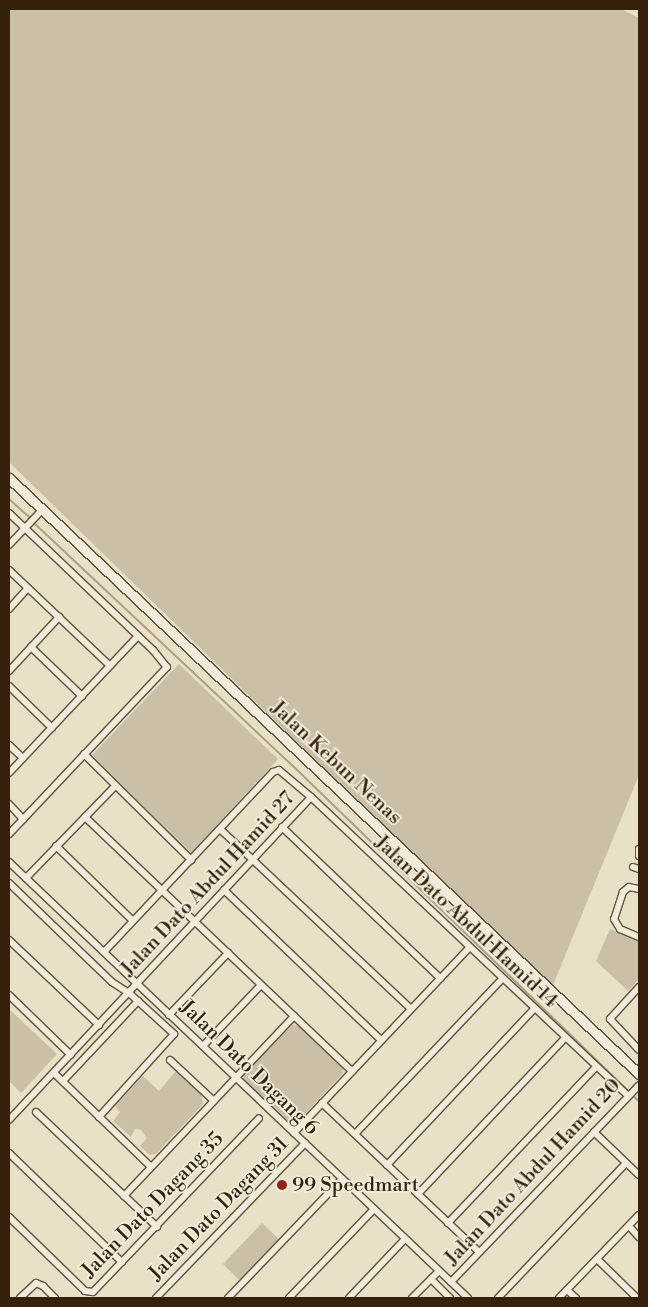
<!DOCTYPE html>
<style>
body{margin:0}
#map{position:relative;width:648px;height:1307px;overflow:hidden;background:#e8e0c7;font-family:"Libre Bodoni",serif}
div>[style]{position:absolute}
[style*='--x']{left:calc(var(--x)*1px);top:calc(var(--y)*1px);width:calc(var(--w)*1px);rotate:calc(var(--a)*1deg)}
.green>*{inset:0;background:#cac0a7}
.stream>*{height:2px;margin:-1px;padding:0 1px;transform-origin:1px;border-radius:1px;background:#ab9f87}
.roads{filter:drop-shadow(1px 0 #62523b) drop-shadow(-1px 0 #62523b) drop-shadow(0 1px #62523b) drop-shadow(0 -1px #62523b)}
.street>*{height:6px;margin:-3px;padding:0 3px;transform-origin:3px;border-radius:3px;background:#f0ebdb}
.secondary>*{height:9px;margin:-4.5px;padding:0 4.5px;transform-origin:4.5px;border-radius:4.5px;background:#f0ebdb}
.dots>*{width:14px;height:14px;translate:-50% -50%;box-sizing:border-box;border:2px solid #f0ebdb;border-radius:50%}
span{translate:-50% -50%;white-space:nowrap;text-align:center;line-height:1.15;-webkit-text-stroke:4px #f0ebdb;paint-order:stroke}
.street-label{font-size:20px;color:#36220c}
.poi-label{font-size:20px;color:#36220c}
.left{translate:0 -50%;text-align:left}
.frame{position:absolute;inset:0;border:10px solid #36220c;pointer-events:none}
</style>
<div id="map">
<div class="green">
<i style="clip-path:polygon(9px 9px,621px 9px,639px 18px,639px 775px,551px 990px,9px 462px)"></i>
<i style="clip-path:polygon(179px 664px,278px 759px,191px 853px,92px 755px)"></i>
<i style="clip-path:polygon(610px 929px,639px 941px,639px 979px,628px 991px,596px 961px)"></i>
<i style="clip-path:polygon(9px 1009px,57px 1054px,21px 1093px,9px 1081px)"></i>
<i style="clip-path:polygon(292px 1025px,299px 1026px,342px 1068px,343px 1073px,294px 1126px,244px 1080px,243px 1074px)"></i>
<i style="clip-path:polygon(176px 1071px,201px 1094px,203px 1104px,156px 1154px,150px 1155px,140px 1146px,147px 1138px,141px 1130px,135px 1129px,131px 1137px,113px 1121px,120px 1112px,115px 1106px,143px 1076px,159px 1091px)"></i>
<i style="clip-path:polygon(262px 1223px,279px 1239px,239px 1280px,223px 1264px)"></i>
</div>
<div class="stream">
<i style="--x:9;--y:499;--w:30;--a:42"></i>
<i style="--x:34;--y:523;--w:355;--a:43.2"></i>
<i style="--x:293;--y:766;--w:482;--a:44.1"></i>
</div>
<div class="roads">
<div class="street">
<i style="--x:9;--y:513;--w:199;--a:43.6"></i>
<i style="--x:153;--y:650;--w:22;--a:51"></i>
<i style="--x:167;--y:667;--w:230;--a:133.4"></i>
<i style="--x:9;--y:545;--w:50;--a:-46.6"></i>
<i style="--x:9;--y:570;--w:139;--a:43.5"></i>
<i style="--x:9;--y:609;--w:28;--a:-48"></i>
<i style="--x:31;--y:647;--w:71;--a:43.9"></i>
<i style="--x:9;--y:671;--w:74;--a:-47.2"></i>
<i style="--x:9;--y:686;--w:60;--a:44.3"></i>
<i style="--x:9;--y:745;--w:19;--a:43"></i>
<i style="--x:84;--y:754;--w:151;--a:44.7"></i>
<i style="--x:9;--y:773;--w:188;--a:-46.7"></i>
<i style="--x:9;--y:804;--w:21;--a:47"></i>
<i style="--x:85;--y:817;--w:369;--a:43.6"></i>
<i style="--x:282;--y:827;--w:219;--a:43.7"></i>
<i style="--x:220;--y:829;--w:262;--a:43.3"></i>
<i style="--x:56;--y:846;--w:107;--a:44.2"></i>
<i style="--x:639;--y:849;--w:7;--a:90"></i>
<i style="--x:9;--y:862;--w:633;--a:43.53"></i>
<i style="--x:633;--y:867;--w:6;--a:18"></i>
<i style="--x:26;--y:878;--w:129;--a:-45.9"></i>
<i style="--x:9;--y:883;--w:143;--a:43.9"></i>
<i style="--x:112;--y:982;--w:20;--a:33"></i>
<i style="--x:129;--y:993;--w:61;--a:42.3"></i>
<i style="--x:174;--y:1034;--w:112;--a:132.1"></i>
<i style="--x:639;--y:889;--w:10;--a:-169"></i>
<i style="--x:629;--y:887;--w:8;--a:140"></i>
<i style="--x:623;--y:892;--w:28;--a:108"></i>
<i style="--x:614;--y:919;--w:12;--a:59"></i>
<i style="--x:620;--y:929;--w:21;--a:23"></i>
<i style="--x:224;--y:890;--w:217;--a:43.7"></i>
<i style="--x:9;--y:940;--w:124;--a:43.4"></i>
<i style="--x:104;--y:952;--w:247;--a:-46.8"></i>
<i style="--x:273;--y:772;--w:6;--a:-18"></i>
<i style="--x:279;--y:770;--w:42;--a:40.2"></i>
<i style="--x:311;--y:797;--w:434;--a:43.3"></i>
<i style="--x:639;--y:987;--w:43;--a:132.2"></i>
<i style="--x:610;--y:1019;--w:42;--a:46.9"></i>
<i style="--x:9;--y:995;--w:86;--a:44.1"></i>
<i style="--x:169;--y:1015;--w:86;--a:-46.4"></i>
<i style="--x:203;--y:1046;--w:84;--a:-46.4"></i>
<i style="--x:170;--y:1060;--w:60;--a:43"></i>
<i style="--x:54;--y:1073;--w:135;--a:44.1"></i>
<i style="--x:63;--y:1081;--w:110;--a:-46.8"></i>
<i style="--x:322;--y:1103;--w:216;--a:43.5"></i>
<i style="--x:36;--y:1112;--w:167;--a:43.5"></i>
<i style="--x:9;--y:1120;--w:442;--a:-46.9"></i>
<i style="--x:594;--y:1132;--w:62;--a:43.7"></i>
<i style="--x:294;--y:1133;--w:255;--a:-46.6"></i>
<i style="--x:355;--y:1134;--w:214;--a:-46.5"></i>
<i style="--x:9;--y:1153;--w:157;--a:44"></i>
<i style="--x:387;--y:1165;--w:214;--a:-46.7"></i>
<i style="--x:418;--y:1194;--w:214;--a:-46.7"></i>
<i style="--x:124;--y:1196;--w:248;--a:-46.6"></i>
<i style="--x:9;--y:1217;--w:106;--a:44.2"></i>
<i style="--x:85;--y:1291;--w:8;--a:7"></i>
<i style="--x:93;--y:1292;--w:240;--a:-46.3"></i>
<i style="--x:448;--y:1223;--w:215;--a:-46.5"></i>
<i style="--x:629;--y:1226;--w:15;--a:48"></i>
<i style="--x:597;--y:1259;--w:56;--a:44.3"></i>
<i style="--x:431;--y:1279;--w:27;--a:45"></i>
<i style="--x:451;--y:1282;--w:272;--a:-46.3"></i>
<i style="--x:567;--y:1290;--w:12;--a:42"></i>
<i style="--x:20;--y:1298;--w:22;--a:-43"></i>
<i style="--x:36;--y:1283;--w:8;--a:23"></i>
<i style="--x:43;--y:1286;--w:17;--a:45"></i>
<i style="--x:156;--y:1298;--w:215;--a:-46.1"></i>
<i style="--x:228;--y:1298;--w:165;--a:-46.2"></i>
<i style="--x:289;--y:1298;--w:123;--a:-46.3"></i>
<i style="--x:349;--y:1298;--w:81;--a:-46.5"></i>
<i style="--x:412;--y:1298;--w:38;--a:-45"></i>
<i style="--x:498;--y:1298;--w:186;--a:-46.5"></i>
<i style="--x:559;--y:1298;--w:115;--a:-46.1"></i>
</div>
<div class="secondary">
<i style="--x:9;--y:478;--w:867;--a:43.41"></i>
</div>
</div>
<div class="dots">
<i style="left:282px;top:1185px;background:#8f2418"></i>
</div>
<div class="street-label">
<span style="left:336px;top:763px;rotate:43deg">Jalan Kebun Nenas</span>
<span style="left:208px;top:884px;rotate:-47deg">Jalan Dato Abdul Hamid 27</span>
<span style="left:466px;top:922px;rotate:43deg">Jalan Dato Abdul Hamid 14</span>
<span style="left:249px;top:1068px;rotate:44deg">Jalan Dato Dagang 6</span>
<span style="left:533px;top:1172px;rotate:-47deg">Jalan Dato Abdul Hamid 20</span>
<span style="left:153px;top:1205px;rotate:-46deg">Jalan Dato Dagang 35</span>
<span style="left:219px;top:1209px;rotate:-46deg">Jalan Dato Dagang 31</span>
</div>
<div class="poi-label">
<span class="left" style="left:292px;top:1185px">99 Speedmart</span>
</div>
<div class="frame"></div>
</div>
